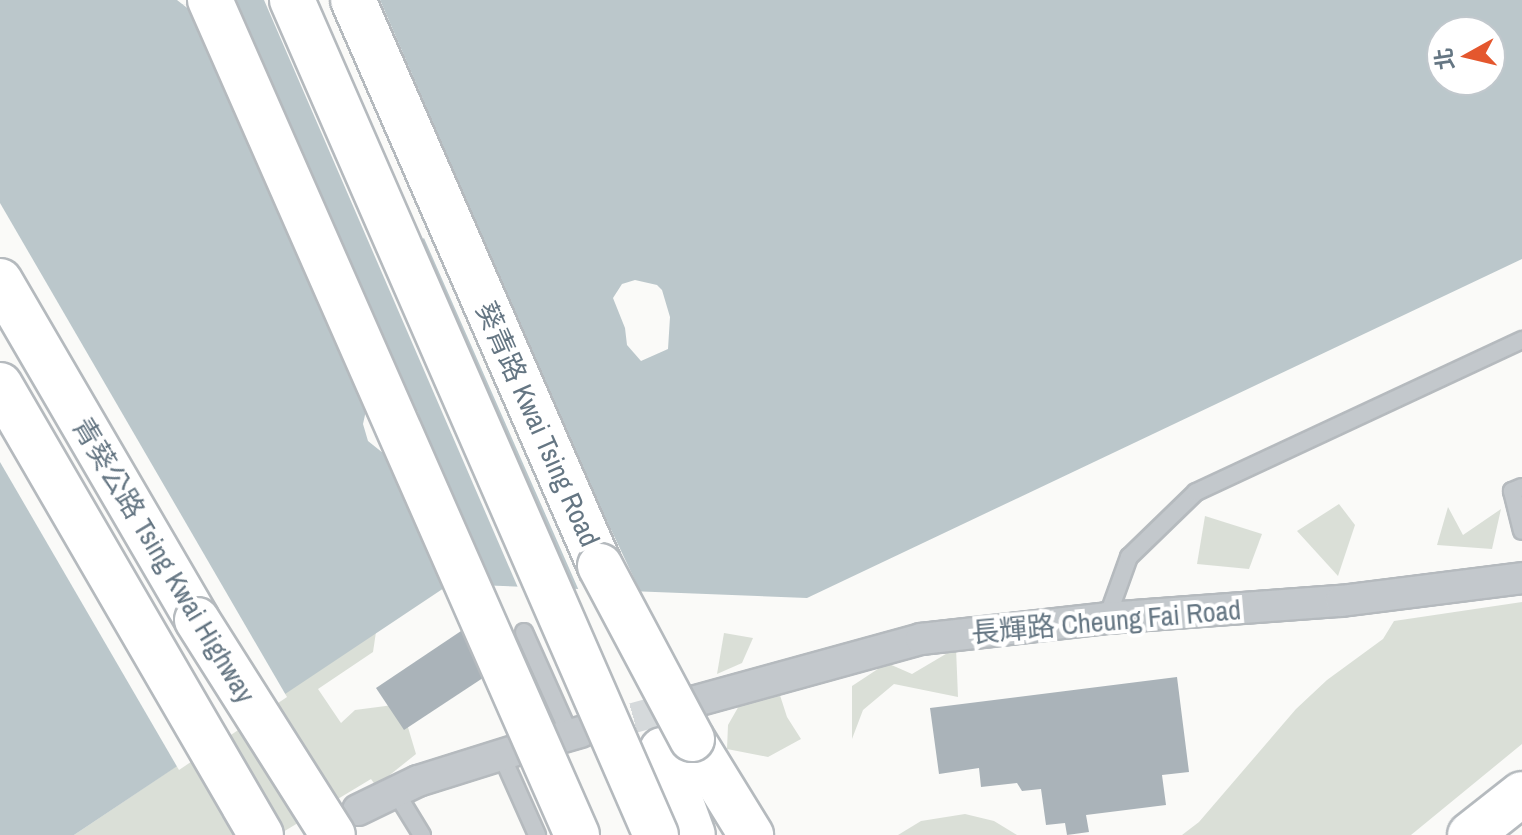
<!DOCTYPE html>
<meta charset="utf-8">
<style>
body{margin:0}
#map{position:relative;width:1522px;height:835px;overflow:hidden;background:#fafaf8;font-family:"Archivo Narrow","Noto Sans TC",sans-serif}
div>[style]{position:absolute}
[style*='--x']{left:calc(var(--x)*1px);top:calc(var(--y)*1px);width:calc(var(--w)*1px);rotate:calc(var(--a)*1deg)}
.green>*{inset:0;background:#dadfd7}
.water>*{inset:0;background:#bbc7cb}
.pier>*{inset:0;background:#fafaf8}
.building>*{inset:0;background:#aab3b9}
.street-tunnel>*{height:30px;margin-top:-15px;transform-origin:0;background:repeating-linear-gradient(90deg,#d5d9db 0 30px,transparent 0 45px)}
.roads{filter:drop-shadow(2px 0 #b5babe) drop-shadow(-2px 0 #b5babe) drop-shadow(0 2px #b5babe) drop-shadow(0 -2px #b5babe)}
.lane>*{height:16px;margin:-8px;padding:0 8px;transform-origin:8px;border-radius:8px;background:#c3c8cc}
.street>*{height:30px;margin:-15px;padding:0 15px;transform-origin:15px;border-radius:15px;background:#c3c8cc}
.primary>*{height:44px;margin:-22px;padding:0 22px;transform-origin:22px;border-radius:22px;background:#fff}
.highway>*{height:44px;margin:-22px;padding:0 22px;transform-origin:22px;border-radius:22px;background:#fff}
.bridges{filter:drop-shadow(2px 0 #b5babe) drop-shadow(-2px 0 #b5babe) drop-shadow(0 2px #b5babe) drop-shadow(0 -2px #b5babe)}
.primary-bridge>*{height:44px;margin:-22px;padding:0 22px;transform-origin:22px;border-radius:22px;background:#fff}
.highway-bridge>*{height:44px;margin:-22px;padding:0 22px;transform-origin:22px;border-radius:22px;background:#fff}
span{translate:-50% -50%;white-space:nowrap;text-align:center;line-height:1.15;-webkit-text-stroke:8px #fff;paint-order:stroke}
.street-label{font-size:28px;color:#657683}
.north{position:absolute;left:1426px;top:16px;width:80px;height:80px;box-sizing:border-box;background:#fff;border:2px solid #c1c8cd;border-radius:50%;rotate:262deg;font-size:22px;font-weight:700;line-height:32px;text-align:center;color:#657683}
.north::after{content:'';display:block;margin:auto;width:28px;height:36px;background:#e4572e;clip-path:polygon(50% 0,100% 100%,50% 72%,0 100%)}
</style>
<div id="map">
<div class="green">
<i style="clip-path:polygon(1339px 504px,1355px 525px,1338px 576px,1297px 531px)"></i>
<i style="clip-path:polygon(1448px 507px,1463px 535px,1501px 509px,1492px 549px,1437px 545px)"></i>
<i style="clip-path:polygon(1205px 516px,1262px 534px,1249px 569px,1197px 564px)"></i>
<i style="clip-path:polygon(1522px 602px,1522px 744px,1411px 835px,1182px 835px,1199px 822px,1296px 709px,1327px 680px,1383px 639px,1394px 621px)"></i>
<i style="clip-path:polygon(376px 632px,373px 652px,318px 689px,341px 723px,355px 710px,401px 704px,416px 754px,376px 786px,371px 779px,278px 835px,74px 835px)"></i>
<i style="clip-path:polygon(724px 633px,753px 638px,742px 663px,717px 674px)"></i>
<i style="clip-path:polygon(956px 648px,958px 697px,894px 684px,863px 710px,852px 739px,852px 686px,887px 663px,912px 674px)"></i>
<i style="clip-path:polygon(777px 686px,787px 717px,801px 739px,768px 757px,727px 749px,728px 725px,748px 690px)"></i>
<i style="clip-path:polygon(965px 814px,994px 821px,1017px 835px,898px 835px,921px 821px)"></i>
</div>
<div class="water">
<i style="clip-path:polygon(evenodd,0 0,177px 0,191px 11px,224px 0,1522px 0,1522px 259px,807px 598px,450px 584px,74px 835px,0 835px,0 0,1442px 32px,1490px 32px,1490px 80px,1442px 80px,1442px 32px,0 0,635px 280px,657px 285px,662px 290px,670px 317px,668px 349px,641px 361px,627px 345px,625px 328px,613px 298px,622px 284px,635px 280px,0 0,405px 398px,418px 412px,420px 432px,392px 454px,383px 453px,368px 441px,363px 424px,365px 415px,369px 407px,405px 398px)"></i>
</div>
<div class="pier">
<i style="clip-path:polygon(264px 0,380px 0,585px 475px,642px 595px,580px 593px,424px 238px,420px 241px,574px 592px,519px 590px)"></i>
<i style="clip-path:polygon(0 203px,287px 697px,179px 770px,0 462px)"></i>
</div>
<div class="building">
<i style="clip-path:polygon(467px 627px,495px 670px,404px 730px,376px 688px)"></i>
<i style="clip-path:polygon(1177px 677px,1189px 772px,1162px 775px,1166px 805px,1086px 815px,1089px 832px,1067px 835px,1065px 823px,1046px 825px,1041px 789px,1022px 791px,1017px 783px,981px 787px,979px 768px,939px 774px,930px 708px)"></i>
</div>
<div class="street-tunnel">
<i style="--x:590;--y:730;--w:105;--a:-15.5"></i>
</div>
<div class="roads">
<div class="lane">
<i style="--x:1522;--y:487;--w:11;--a:158"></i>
<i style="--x:1512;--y:491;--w:41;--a:76"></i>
<i style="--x:1107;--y:618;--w:65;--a:-70.2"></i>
<i style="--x:1129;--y:557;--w:93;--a:-44.1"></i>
<i style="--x:1196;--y:492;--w:360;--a:-25"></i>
<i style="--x:524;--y:632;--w:113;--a:65.9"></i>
<i style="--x:501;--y:754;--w:89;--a:66"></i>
<i style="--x:395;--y:791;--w:52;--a:58.5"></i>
</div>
<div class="street">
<i style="--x:696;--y:701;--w:233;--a:-15.4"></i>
<i style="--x:921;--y:639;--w:187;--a:-6.4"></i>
<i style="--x:1107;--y:618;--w:235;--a:-4.2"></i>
<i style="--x:1341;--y:601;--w:182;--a:-7.2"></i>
<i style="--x:556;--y:739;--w:26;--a:-16"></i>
<i style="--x:358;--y:810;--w:67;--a:-25.8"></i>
<i style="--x:418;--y:781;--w:101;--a:-17.4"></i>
</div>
<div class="primary">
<i style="--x:353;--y:0;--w:618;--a:66.42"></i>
<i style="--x:692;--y:739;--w:113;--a:58.4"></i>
<i style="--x:662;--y:750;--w:90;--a:70"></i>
<i style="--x:1470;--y:835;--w:66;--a:-38.3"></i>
</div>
<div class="highway">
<i style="--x:0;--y:281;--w:392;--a:59.8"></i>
<i style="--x:0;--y:385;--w:520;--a:59.89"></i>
</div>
</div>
<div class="bridges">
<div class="primary-bridge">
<i style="--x:210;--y:0;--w:912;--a:66.27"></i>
<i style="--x:292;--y:0;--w:911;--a:66.45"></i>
<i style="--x:600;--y:566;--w:196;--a:62"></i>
</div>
<div class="highway-bridge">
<i style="--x:197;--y:620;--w:254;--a:57.7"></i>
</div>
</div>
<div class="street-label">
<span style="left:538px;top:424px;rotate:66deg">葵青路 Kwai Tsing Road</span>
<span style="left:164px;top:560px;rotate:59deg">青葵公路 Tsing Kwai Highway</span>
<span style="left:1106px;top:621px;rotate:-5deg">長輝路 Cheung Fai Road</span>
</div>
<div class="north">北</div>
</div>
